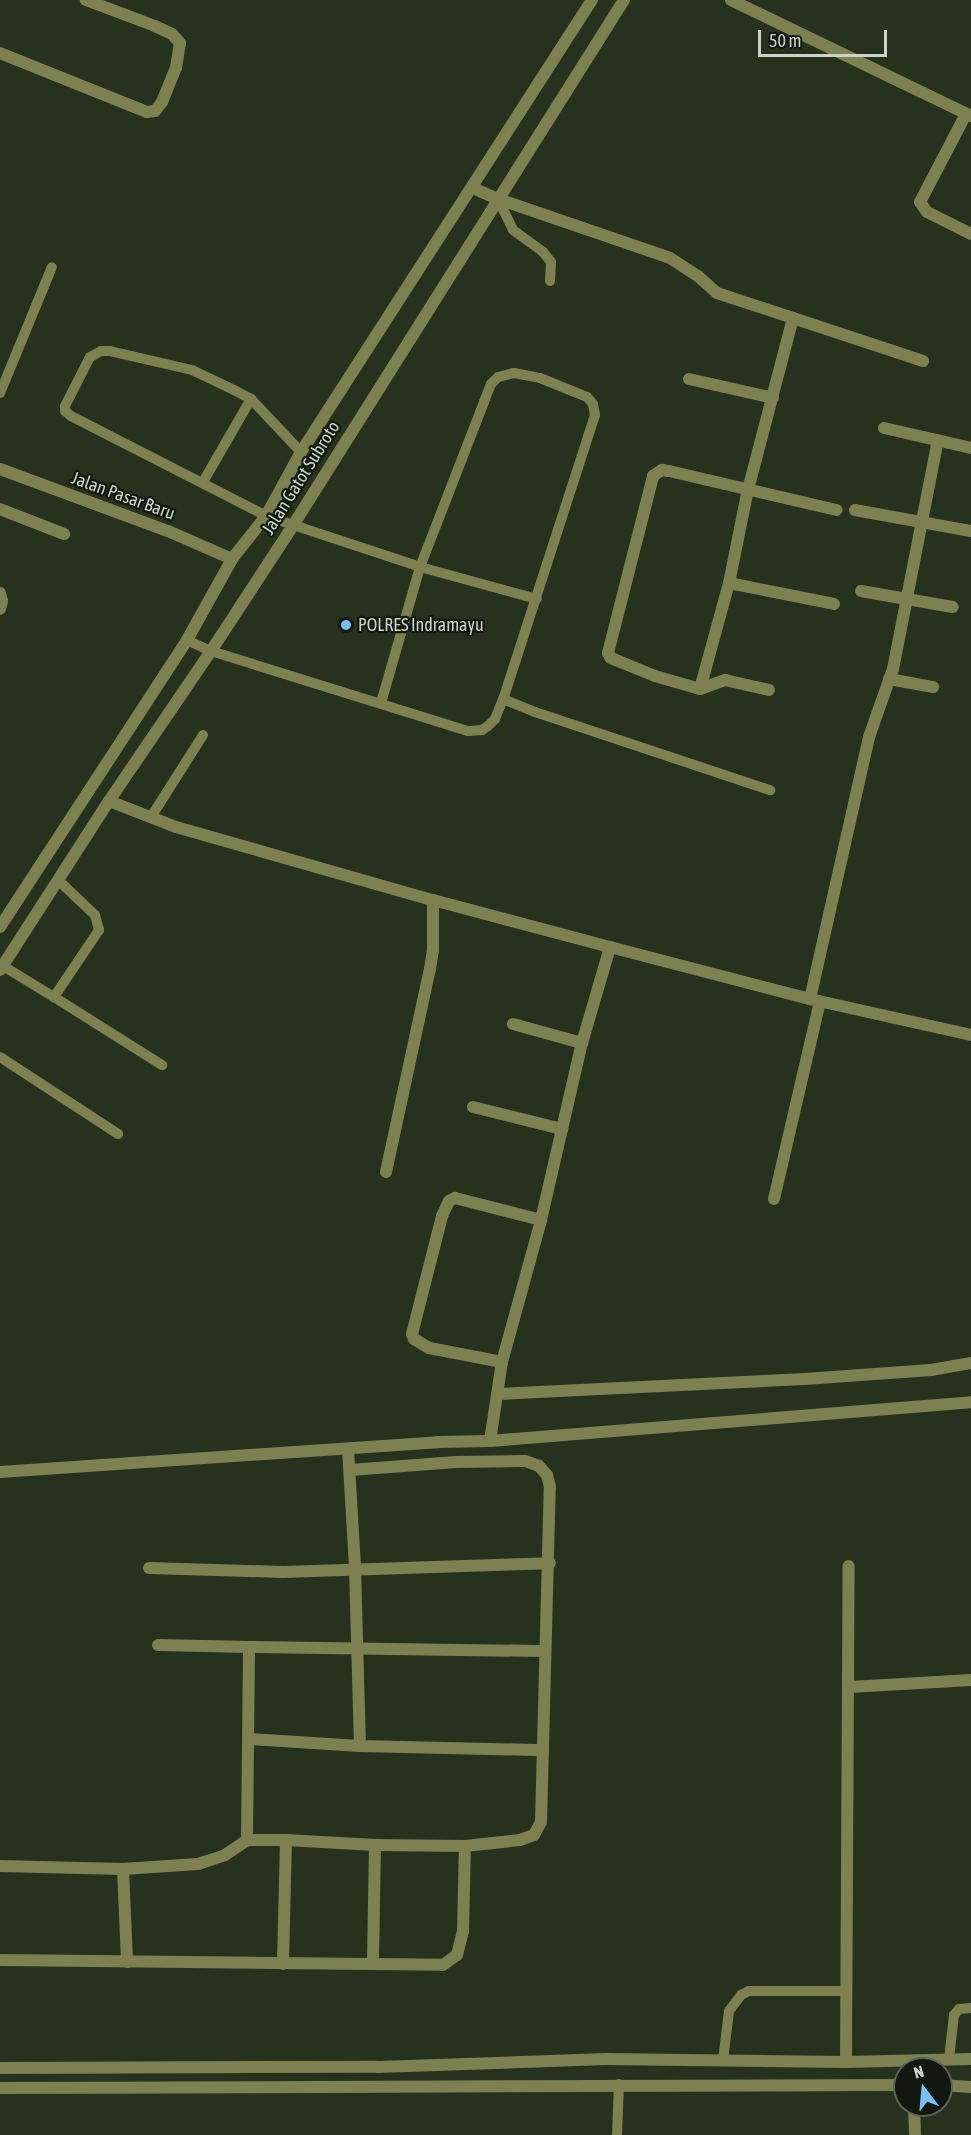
<!DOCTYPE html>
<style>
body{margin:0}
#map{position:relative;width:971px;height:2135px;overflow:hidden;background:#26321e;font-family:"Asap Condensed",sans-serif}
div>[style]{position:absolute}
[style*='--x']{left:calc(var(--x)*1px);top:calc(var(--y)*1px);width:calc(var(--w)*1px);rotate:calc(var(--a)*1deg)}
.service>*{height:10px;margin:-5px;padding:0 5px;transform-origin:5px;border-radius:5px;background:#7d8050}
.minor>*{height:12px;margin:-6px;padding:0 6px;transform-origin:6px;border-radius:6px;background:#7d8050}
.tertiary>*{height:12px;margin:-6px;padding:0 6px;transform-origin:6px;border-radius:6px;background:#7d8050}
.dots>*{width:16px;height:16px;translate:-50% -50%;box-sizing:border-box;border:3px solid #12180f;border-radius:50%}
span{translate:-50% -50%;white-space:nowrap;text-align:center;line-height:1.15;-webkit-text-stroke:4.5px #12180f;paint-order:stroke}
.street-label{font-size:18px;color:#ccd4c7}
.poi-label{font-size:18px;color:#ccd4c7}
.left{translate:0 -50%;text-align:left}
.north{position:absolute;left:893px;top:2057px;width:60px;height:60px;box-sizing:border-box;background:#12180f;border:2px solid #5c6359;border-radius:50%;rotate:344deg;font-size:16px;font-weight:700;line-height:24px;text-align:center;color:#ccd4c7}
.north::after{content:'';display:block;margin:auto;width:21px;height:27px;background:#79bff8;clip-path:polygon(50% 0,100% 100%,50% 72%,0 100%)}
.scale{position:absolute;left:758px;top:30px;width:129px;height:27px;box-sizing:border-box;border:3px solid #ccd4c7;border-top:0;padding-left:8px;font-size:18px;line-height:21px;white-space:nowrap;color:#ccd4c7;-webkit-text-stroke:4px #12180f;paint-order:stroke}
</style>
<div id="map">
<div class="service">
<i style="--x:498;--y:199;--w:34;--a:64"></i>
<i style="--x:513;--y:230;--w:37;--a:36"></i>
<i style="--x:543;--y:252;--w:13;--a:51"></i>
<i style="--x:551;--y:262;--w:19;--a:93"></i>
<i style="--x:0;--y:393;--w:136;--a:-67.6"></i>
<i style="--x:301;--y:452;--w:73;--a:-133.3"></i>
<i style="--x:251;--y:399;--w:19;--a:-152"></i>
<i style="--x:234;--y:390;--w:47;--a:-154.5"></i>
<i style="--x:192;--y:370;--w:84;--a:-167"></i>
<i style="--x:110;--y:351;--w:9;--a:180"></i>
<i style="--x:101;--y:351;--w:13;--a:151"></i>
<i style="--x:90;--y:357;--w:55;--a:117"></i>
<i style="--x:65;--y:406;--w:5;--a:90"></i>
<i style="--x:65;--y:411;--w:8;--a:40"></i>
<i style="--x:71;--y:416;--w:219;--a:27.1"></i>
<i style="--x:266;--y:516;--w:162;--a:18.3"></i>
<i style="--x:420;--y:567;--w:177;--a:-68.8"></i>
<i style="--x:484;--y:402;--w:19;--a:-69"></i>
<i style="--x:491;--y:384;--w:10;--a:-45"></i>
<i style="--x:498;--y:377;--w:16;--a:-14"></i>
<i style="--x:514;--y:373;--w:26;--a:11"></i>
<i style="--x:540;--y:378;--w:51;--a:22"></i>
<i style="--x:587;--y:397;--w:9;--a:49"></i>
<i style="--x:593;--y:404;--w:11;--a:80"></i>
<i style="--x:595;--y:415;--w:299;--a:107.9"></i>
<i style="--x:503;--y:699;--w:35;--a:22"></i>
<i style="--x:535;--y:712;--w:248;--a:18.4"></i>
<i style="--x:203;--y:482;--w:96;--a:-60"></i>
<i style="--x:187;--y:640;--w:26;--a:25"></i>
<i style="--x:211;--y:651;--w:269;--a:17.3"></i>
<i style="--x:468;--y:731;--w:14;--a:-4"></i>
<i style="--x:482;--y:730;--w:7;--a:-34"></i>
<i style="--x:488;--y:726;--w:10;--a:-45"></i>
<i style="--x:495;--y:719;--w:22;--a:-68"></i>
<i style="--x:381;--y:703;--w:141;--a:-74"></i>
<i style="--x:420;--y:567;--w:121;--a:15.3"></i>
<i style="--x:151;--y:817;--w:97;--a:-57.6"></i>
<i style="--x:58;--y:880;--w:51;--a:43.4"></i>
<i style="--x:95;--y:915;--w:16;--a:75"></i>
<i style="--x:99;--y:930;--w:81;--a:123.9"></i>
<i style="--x:54;--y:997;--w:128;--a:32.2"></i>
<i style="--x:3;--y:966;--w:60;--a:31.3"></i>
<i style="--x:0;--y:1057;--w:141;--a:33.1"></i>
<i style="--x:949;--y:2059;--w:44;--a:-83.5"></i>
<i style="--x:954;--y:2015;--w:8;--a:-50"></i>
<i style="--x:959;--y:2009;--w:12;--a:-5"></i>
<i style="--x:723;--y:2060;--w:49;--a:-83"></i>
<i style="--x:729;--y:2011;--w:20;--a:-53"></i>
<i style="--x:741;--y:1995;--w:9;--a:-27"></i>
<i style="--x:749;--y:1991;--w:98;--a:0"></i>
<i style="--x:617;--y:2135;--w:51;--a:-87.8"></i>
</div>
<div class="minor">
<i style="--x:731;--y:0;--w:267;--a:25.8"></i>
<i style="--x:0;--y:53;--w:158;--a:21.9"></i>
<i style="--x:147;--y:112;--w:8;--a:-7"></i>
<i style="--x:155;--y:111;--w:11;--a:-52"></i>
<i style="--x:162;--y:102;--w:37;--a:-68"></i>
<i style="--x:176;--y:68;--w:25;--a:-81"></i>
<i style="--x:180;--y:43;--w:12;--a:-132"></i>
<i style="--x:172;--y:34;--w:19;--a:-155"></i>
<i style="--x:155;--y:26;--w:74;--a:-159.4"></i>
<i style="--x:966;--y:114;--w:99;--a:117.6"></i>
<i style="--x:920;--y:202;--w:12;--a:55"></i>
<i style="--x:927;--y:212;--w:49;--a:26.6"></i>
<i style="--x:473;--y:188;--w:27;--a:24"></i>
<i style="--x:498;--y:199;--w:182;--a:18.9"></i>
<i style="--x:670;--y:258;--w:33;--a:33"></i>
<i style="--x:698;--y:276;--w:25;--a:42"></i>
<i style="--x:717;--y:293;--w:80;--a:18.2"></i>
<i style="--x:793;--y:318;--w:177;--a:104.7"></i>
<i style="--x:748;--y:489;--w:96;--a:101.4"></i>
<i style="--x:729;--y:583;--w:110;--a:105.3"></i>
<i style="--x:700;--y:689;--w:27;--a:-20"></i>
<i style="--x:725;--y:680;--w:45;--a:12.8"></i>
<i style="--x:793;--y:318;--w:137;--a:18.3"></i>
<i style="--x:689;--y:379;--w:86;--a:12.7"></i>
<i style="--x:884;--y:428;--w:89;--a:12.9"></i>
<i style="--x:0;--y:469;--w:179;--a:20.3"></i>
<i style="--x:168;--y:531;--w:70;--a:23.6"></i>
<i style="--x:0;--y:509;--w:69;--a:21.3"></i>
<i style="--x:855;--y:510;--w:118;--a:10.3"></i>
<i style="--x:729;--y:583;--w:107;--a:11.3"></i>
<i style="--x:861;--y:591;--w:93;--a:9.9"></i>
<i style="--x:0;--y:593;--w:8;--a:76"></i>
<i style="--x:2;--y:601;--w:8;--a:104"></i>
<i style="--x:889;--y:679;--w:45;--a:10.3"></i>
<i style="--x:700;--y:689;--w:47;--a:-163.9"></i>
<i style="--x:655;--y:676;--w:48;--a:-157.8"></i>
<i style="--x:611;--y:658;--w:6;--a:-121"></i>
<i style="--x:608;--y:653;--w:183;--a:-75.7"></i>
<i style="--x:653;--y:476;--w:11;--a:-34"></i>
<i style="--x:662;--y:470;--w:7;--a:8"></i>
<i style="--x:669;--y:471;--w:172;--a:13.1"></i>
<i style="--x:109;--y:801;--w:72;--a:21.2"></i>
<i style="--x:176;--y:827;--w:267;--a:15.9"></i>
<i style="--x:433;--y:900;--w:183;--a:14.9"></i>
<i style="--x:810;--y:999;--w:269;--a:-77.3"></i>
<i style="--x:869;--y:737;--w:72;--a:-70.6"></i>
<i style="--x:893;--y:669;--w:233;--a:-78.9"></i>
<i style="--x:513;--y:1024;--w:72;--a:15.4"></i>
<i style="--x:473;--y:1107;--w:92;--a:13.9"></i>
<i style="--x:386;--y:1172;--w:208;--a:-77.8"></i>
<i style="--x:430;--y:969;--w:19;--a:-81"></i>
<i style="--x:433;--y:950;--w:50;--a:-90"></i>
<i style="--x:774;--y:1199;--w:203;--a:-76.9"></i>
<i style="--x:502;--y:1362;--w:74;--a:-169.1"></i>
<i style="--x:429;--y:1348;--w:17;--a:-149"></i>
<i style="--x:414;--y:1339;--w:5;--a:-112"></i>
<i style="--x:412;--y:1334;--w:122;--a:-75.7"></i>
<i style="--x:442;--y:1216;--w:17;--a:-65"></i>
<i style="--x:449;--y:1201;--w:7;--a:-27"></i>
<i style="--x:455;--y:1198;--w:89;--a:14.3"></i>
<i style="--x:498;--y:1394;--w:307;--a:-2.8"></i>
<i style="--x:805;--y:1379;--w:126;--a:-4.1"></i>
<i style="--x:931;--y:1370;--w:41;--a:-9.9"></i>
<i style="--x:490;--y:1441;--w:80;--a:-81.4"></i>
<i style="--x:502;--y:1362;--w:147;--a:-74.6"></i>
<i style="--x:541;--y:1220;--w:182;--a:-77"></i>
<i style="--x:582;--y:1043;--w:100;--a:-73.7"></i>
<i style="--x:610;--y:947;--w:207;--a:14.6"></i>
<i style="--x:810;--y:999;--w:165;--a:12.6"></i>
<i style="--x:348;--y:1449;--w:119;--a:86.6"></i>
<i style="--x:355;--y:1568;--w:178;--a:88.4"></i>
<i style="--x:0;--y:1472;--w:439;--a:-3.9"></i>
<i style="--x:438;--y:1442;--w:52;--a:-1.1"></i>
<i style="--x:490;--y:1441;--w:483;--a:-4.6"></i>
<i style="--x:149;--y:1568;--w:134;--a:1.7"></i>
<i style="--x:283;--y:1572;--w:267;--a:-1.9"></i>
<i style="--x:158;--y:1645;--w:91;--a:1.3"></i>
<i style="--x:850;--y:1687;--w:121;--a:-3.3"></i>
<i style="--x:250;--y:1739;--w:110;--a:3.6"></i>
<i style="--x:360;--y:1746;--w:183;--a:1.3"></i>
<i style="--x:247;--y:1840;--w:193;--a:-89.4"></i>
<i style="--x:249;--y:1647;--w:295;--a:0.8"></i>
<i style="--x:286;--y:1840;--w:89;--a:3.2"></i>
<i style="--x:375;--y:1845;--w:119;--a:91"></i>
<i style="--x:375;--y:1845;--w:90;--a:0.6"></i>
<i style="--x:0;--y:1866;--w:123;--a:1.4"></i>
<i style="--x:123;--y:1869;--w:93;--a:87.5"></i>
<i style="--x:123;--y:1869;--w:75;--a:-3.8"></i>
<i style="--x:198;--y:1864;--w:28;--a:-18"></i>
<i style="--x:225;--y:1855;--w:27;--a:-34"></i>
<i style="--x:247;--y:1840;--w:39;--a:0"></i>
<i style="--x:286;--y:1840;--w:124;--a:91.4"></i>
<i style="--x:0;--y:1960;--w:443;--a:0.6"></i>
<i style="--x:443;--y:1965;--w:17;--a:-36"></i>
<i style="--x:457;--y:1955;--w:25;--a:-76"></i>
<i style="--x:463;--y:1931;--w:85;--a:-88.7"></i>
<i style="--x:465;--y:1846;--w:55;--a:-6.2"></i>
<i style="--x:520;--y:1840;--w:15;--a:-20"></i>
<i style="--x:534;--y:1835;--w:15;--a:-62"></i>
<i style="--x:541;--y:1822;--w:335;--a:-88.5"></i>
<i style="--x:550;--y:1487;--w:12;--a:-104"></i>
<i style="--x:547;--y:1475;--w:12;--a:-132"></i>
<i style="--x:539;--y:1466;--w:15;--a:-160"></i>
<i style="--x:525;--y:1461;--w:69;--a:179.2"></i>
<i style="--x:456;--y:1462;--w:106;--a:175.7"></i>
<i style="--x:846;--y:2062;--w:496;--a:-89.7"></i>
<i style="--x:0;--y:2068;--w:378;--a:-0.2"></i>
<i style="--x:378;--y:2067;--w:228;--a:-2"></i>
<i style="--x:606;--y:2059;--w:240;--a:0.7"></i>
<i style="--x:846;--y:2062;--w:125;--a:-1.4"></i>
<i style="--x:941;--y:2085;--w:30;--a:4"></i>
<i style="--x:0;--y:2088;--w:905;--a:-0.19"></i>
<i style="--x:914;--y:2105;--w:30;--a:88"></i>
</div>
<div class="tertiary">
<i style="--x:0;--y:927;--w:343;--a:-56.9"></i>
<i style="--x:187;--y:640;--w:93;--a:-60.9"></i>
<i style="--x:232;--y:559;--w:55;--a:-51.7"></i>
<i style="--x:266;--y:516;--w:73;--a:-61.3"></i>
<i style="--x:301;--y:452;--w:538;--a:-57.23"></i>
<i style="--x:0;--y:970;--w:201;--a:-57.2"></i>
<i style="--x:109;--y:801;--w:181;--a:-55.8"></i>
<i style="--x:211;--y:651;--w:148;--a:-56.8"></i>
<i style="--x:292;--y:527;--w:623;--a:-57.79"></i>
</div>
<div class="dots">
<i style="left:346px;top:625px;background:#79bff8"></i>
</div>
<div class="street-label">
<span style="left:301px;top:478px;rotate:-58deg">Jalan Gatot Subroto</span>
<span style="left:123px;top:496px;rotate:20deg">Jalan Pasar Baru</span>
</div>
<div class="poi-label">
<span class="left" style="left:358px;top:625px">POLRES Indramayu</span>
</div>
<div class="north">N</div>
<div class="scale">50 m</div>
</div>
